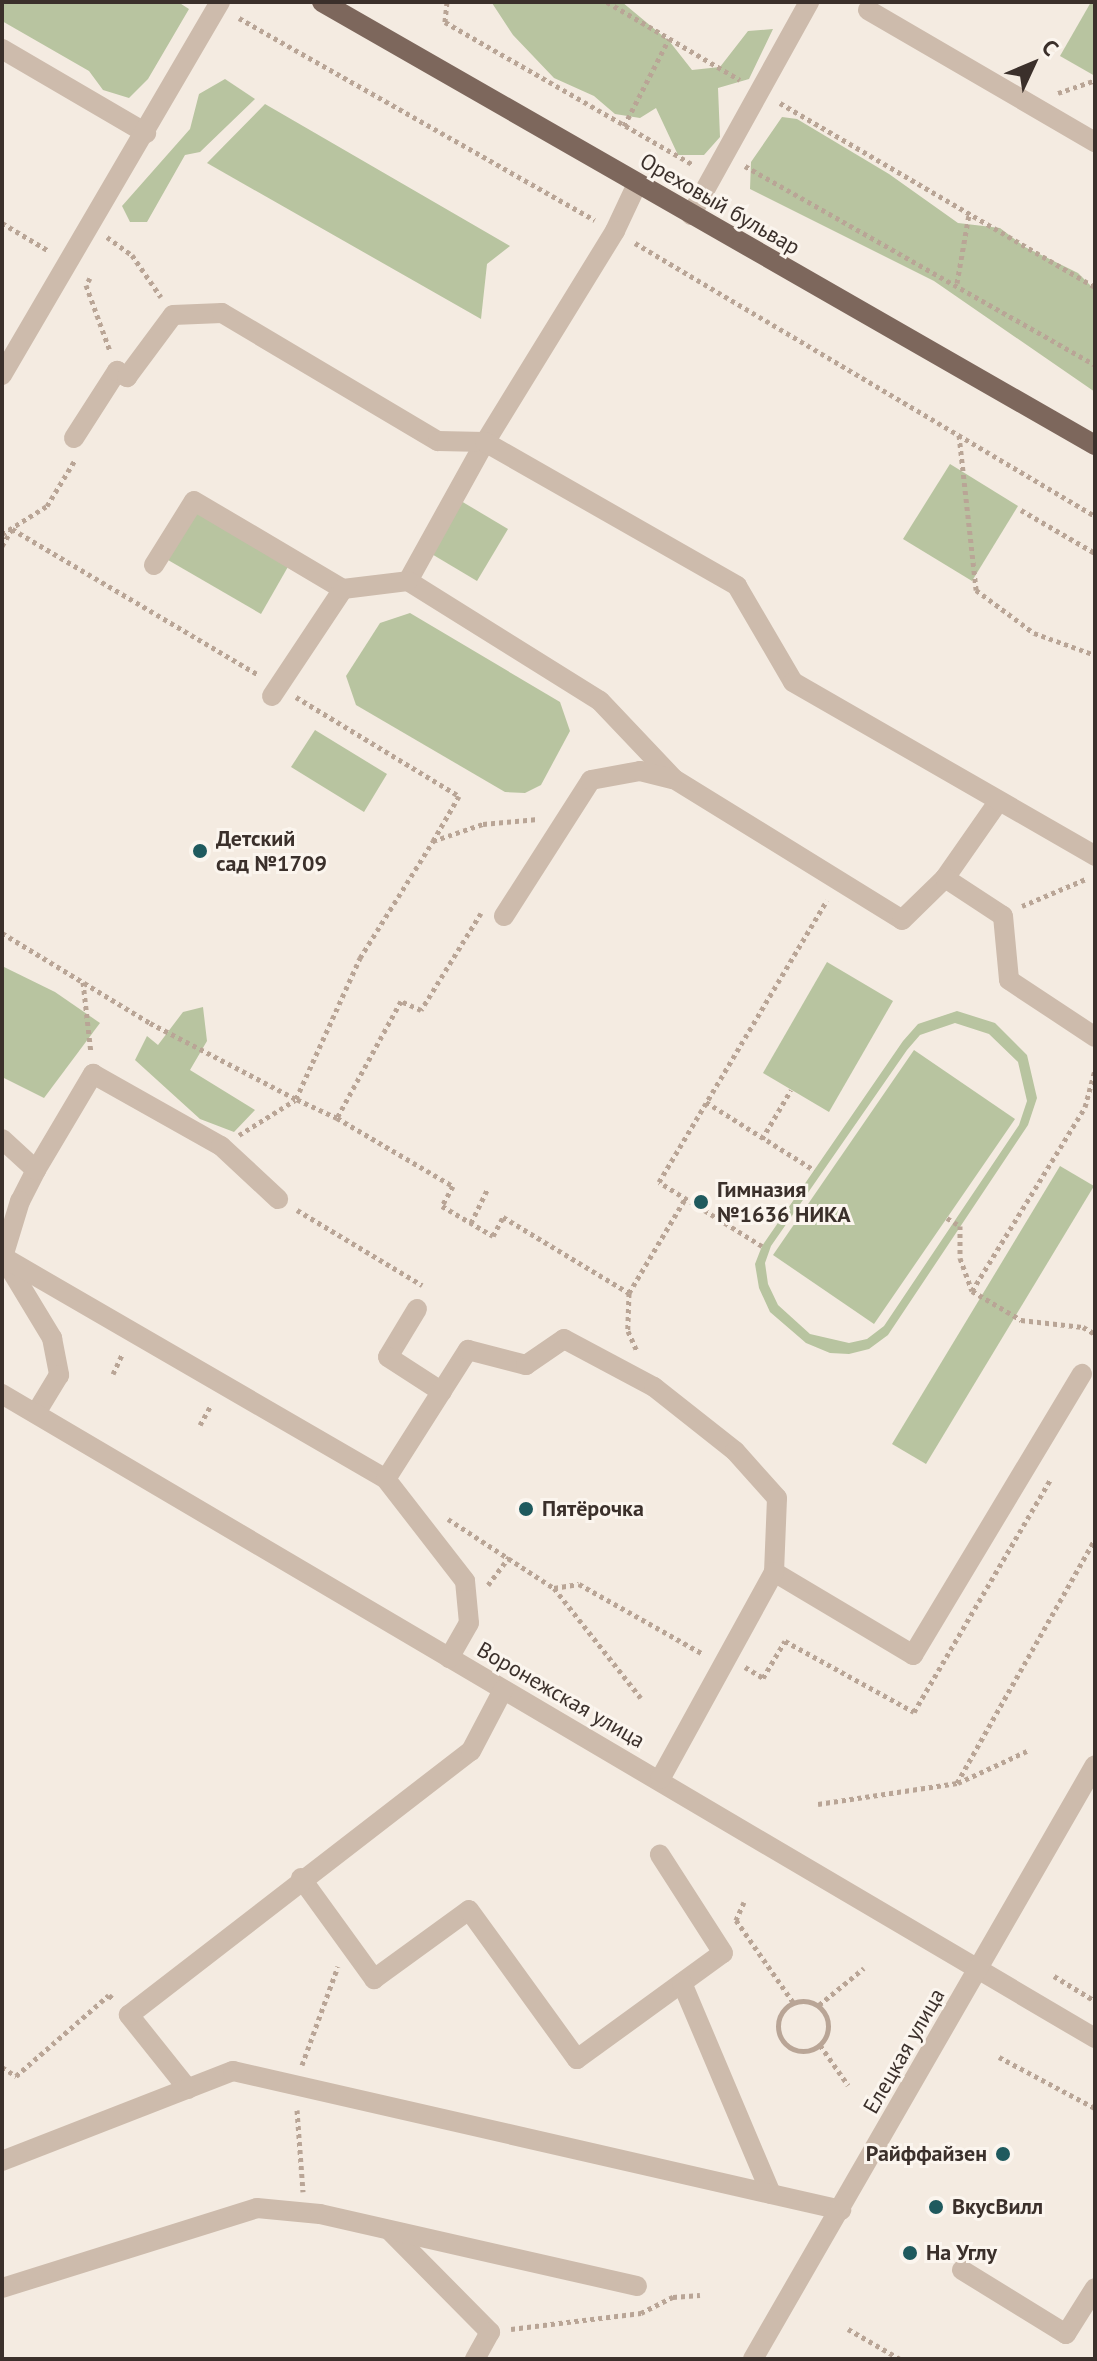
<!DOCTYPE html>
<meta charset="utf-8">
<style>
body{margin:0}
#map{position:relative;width:1097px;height:2361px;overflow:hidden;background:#f4ebe1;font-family:"PT Sans",sans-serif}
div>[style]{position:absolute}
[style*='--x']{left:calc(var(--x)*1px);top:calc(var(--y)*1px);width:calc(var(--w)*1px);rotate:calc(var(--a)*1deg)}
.green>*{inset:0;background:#b8c4a0}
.path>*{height:5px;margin-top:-2.5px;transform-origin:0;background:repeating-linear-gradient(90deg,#b9a596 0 4px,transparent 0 8px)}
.path>.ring{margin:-2.5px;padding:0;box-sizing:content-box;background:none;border:5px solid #b9a596;border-radius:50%}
.minor>*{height:20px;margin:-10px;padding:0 10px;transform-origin:10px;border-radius:10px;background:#cdbbac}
.major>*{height:20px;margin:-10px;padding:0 10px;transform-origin:10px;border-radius:10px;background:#7d675c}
.dots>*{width:22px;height:22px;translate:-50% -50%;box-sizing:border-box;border:4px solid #fbf5ee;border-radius:50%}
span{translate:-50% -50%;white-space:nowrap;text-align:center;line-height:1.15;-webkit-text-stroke:6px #fbf5ee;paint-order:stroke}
.street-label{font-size:22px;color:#3b302b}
.poi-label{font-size:22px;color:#3b302b;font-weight:700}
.left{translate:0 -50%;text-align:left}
.right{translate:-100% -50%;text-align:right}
.frame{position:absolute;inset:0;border:4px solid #3b302b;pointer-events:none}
.north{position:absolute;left:993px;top:24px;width:80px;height:80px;-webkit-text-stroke:6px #fbf5ee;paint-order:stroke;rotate:46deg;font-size:22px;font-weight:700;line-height:32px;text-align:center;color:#3b302b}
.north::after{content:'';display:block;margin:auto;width:28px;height:36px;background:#3b302b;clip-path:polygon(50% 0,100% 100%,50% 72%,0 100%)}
</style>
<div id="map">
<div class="green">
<i style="clip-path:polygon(2px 2px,178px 2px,189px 9px,148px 79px,129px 98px,103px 90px,89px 71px,2px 21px)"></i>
<i style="clip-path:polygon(622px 2px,670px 42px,692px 70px,720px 67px,748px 31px,773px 29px,749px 79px,718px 88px,720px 137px,704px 155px,678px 155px,656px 108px,640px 118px,615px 114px,594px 96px,554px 78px,513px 35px,492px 3px)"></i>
<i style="clip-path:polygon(1091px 2px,1095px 2px,1095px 76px,1060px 56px)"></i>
<i style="clip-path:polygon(225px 79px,255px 99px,200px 152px,185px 155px,147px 222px,130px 222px,122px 206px,190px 129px,199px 94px)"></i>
<i style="clip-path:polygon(265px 104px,510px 246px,487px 264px,481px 319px,207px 163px)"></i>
<i style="clip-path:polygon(782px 117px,797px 119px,889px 174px,958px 223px,1000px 228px,1025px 247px,1078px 273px,1095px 290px,1095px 392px,934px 281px,750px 189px,751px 162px)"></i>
<i style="clip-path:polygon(950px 464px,1018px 506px,972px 581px,903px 539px)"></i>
<i style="clip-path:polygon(461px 501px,508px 529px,477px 581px,430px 553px)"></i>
<i style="clip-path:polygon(196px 511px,289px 565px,261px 614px,168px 560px)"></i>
<i style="clip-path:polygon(410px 613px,560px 702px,570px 731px,541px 785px,525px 793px,505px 792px,356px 705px,346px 676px,380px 623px)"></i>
<i style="clip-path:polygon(315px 730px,387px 774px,364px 812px,291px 767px)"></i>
<i style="clip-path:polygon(827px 962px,893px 1001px,829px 1112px,763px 1073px)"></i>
<i style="clip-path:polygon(2px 966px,55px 992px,100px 1023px,44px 1098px,2px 1077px)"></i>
<i style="clip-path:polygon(203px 1007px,207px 1041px,190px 1070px,255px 1110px,234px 1132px,200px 1119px,135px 1060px,147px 1036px,158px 1045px,183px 1012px)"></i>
<i style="clip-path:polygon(evenodd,957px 1011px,995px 1023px,1027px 1055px,1037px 1098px,1028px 1125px,888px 1335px,869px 1349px,849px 1354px,830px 1353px,806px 1343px,770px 1312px,759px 1288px,755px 1264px,762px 1246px,903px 1041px,918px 1024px,957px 1011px,955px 1023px,989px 1034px,1018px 1062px,1027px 1101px,1019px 1125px,884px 1326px,867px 1339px,849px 1343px,810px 1334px,778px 1305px,768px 1284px,765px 1263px,771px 1246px,907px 1050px,920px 1035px,955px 1023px)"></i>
<i style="clip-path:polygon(914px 1050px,1015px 1119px,874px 1324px,773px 1255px)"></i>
<i style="clip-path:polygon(1060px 1166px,1094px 1186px,926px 1464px,892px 1444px)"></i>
</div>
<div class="path">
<i style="--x:447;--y:2;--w:20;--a:96"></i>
<i style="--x:445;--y:22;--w:287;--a:29.9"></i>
<i style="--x:607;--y:2;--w:154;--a:30.4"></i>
<i style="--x:239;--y:18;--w:409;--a:29.6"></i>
<i style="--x:1058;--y:93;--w:39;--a:-19"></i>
<i style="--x:780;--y:103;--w:365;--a:30.3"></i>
<i style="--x:624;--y:126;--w:98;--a:-62.7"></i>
<i style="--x:745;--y:166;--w:403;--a:29.6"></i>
<i style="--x:2;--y:223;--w:55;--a:30.8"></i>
<i style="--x:107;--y:237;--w:31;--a:36"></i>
<i style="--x:132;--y:255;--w:51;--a:55.4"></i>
<i style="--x:635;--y:243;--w:535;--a:30.69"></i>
<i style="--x:90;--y:278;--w:8;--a:120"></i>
<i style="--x:86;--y:285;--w:70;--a:70"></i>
<i style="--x:957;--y:283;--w:70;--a:-80.1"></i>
<i style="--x:959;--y:435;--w:156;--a:83.7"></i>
<i style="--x:976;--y:590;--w:72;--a:36.6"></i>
<i style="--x:1034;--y:633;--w:65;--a:19.8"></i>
<i style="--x:1021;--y:510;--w:86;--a:30.2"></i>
<i style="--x:2;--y:534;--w:53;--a:-31.9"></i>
<i style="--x:47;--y:506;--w:54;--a:-58.7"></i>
<i style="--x:2;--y:546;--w:20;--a:-60"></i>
<i style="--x:12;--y:529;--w:287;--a:30.6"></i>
<i style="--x:296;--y:697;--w:191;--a:31.3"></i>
<i style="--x:459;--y:796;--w:52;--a:120"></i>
<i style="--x:1022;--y:906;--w:69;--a:-22.9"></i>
<i style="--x:481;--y:913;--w:114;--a:121.7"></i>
<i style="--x:421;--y:1010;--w:22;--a:-156"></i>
<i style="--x:401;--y:1001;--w:133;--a:118.7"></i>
<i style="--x:337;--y:1118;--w:134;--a:30.4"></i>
<i style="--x:453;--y:1186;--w:23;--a:119"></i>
<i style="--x:442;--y:1206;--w:59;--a:30.5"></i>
<i style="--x:493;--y:1236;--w:21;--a:-62"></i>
<i style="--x:503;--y:1217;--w:147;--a:31.1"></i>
<i style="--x:629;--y:1293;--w:38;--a:92"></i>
<i style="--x:628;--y:1331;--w:22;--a:66"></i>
<i style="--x:2;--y:933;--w:173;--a:31.3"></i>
<i style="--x:150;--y:1023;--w:165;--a:27.5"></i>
<i style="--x:83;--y:982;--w:71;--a:83.6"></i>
<i style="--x:706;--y:1102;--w:128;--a:32.2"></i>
<i style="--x:337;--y:1118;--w:45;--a:-155.1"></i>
<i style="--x:296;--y:1099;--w:155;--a:-65.6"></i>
<i style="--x:360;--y:958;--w:138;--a:-58"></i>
<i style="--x:433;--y:841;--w:53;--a:-18.8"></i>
<i style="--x:483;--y:824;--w:55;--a:-5.2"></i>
<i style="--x:239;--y:1135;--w:66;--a:-32"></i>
<i style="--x:762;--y:1139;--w:57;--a:-59.4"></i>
<i style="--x:297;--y:1210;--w:146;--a:31"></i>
<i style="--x:947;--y:1218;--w:15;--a:32"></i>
<i style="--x:960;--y:1226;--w:32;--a:90"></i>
<i style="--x:960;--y:1258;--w:35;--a:70"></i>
<i style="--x:972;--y:1291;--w:57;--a:30.6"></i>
<i style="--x:1021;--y:1320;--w:62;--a:6.4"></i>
<i style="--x:1083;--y:1327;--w:14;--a:30"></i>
<i style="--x:471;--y:1223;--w:39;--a:-64"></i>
<i style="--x:762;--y:1246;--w:121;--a:-148.1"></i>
<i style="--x:659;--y:1182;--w:328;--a:-59.2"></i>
<i style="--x:972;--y:1291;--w:216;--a:-58.4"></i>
<i style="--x:1085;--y:1107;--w:39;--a:-75"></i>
<i style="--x:629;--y:1293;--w:109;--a:-59.2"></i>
<i style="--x:113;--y:1374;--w:23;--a:-65"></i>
<i style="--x:200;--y:1425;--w:23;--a:-61"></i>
<i style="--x:448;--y:1519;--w:126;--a:33.1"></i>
<i style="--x:554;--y:1588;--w:140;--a:51.7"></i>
<i style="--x:488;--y:1585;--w:35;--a:-53"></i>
<i style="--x:554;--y:1588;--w:25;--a:-9"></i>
<i style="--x:579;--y:1584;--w:142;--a:29.4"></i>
<i style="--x:745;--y:1667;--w:21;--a:31"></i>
<i style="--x:763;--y:1678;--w:43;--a:-59.3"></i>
<i style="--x:785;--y:1641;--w:147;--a:28.8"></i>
<i style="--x:914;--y:1712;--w:269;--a:-59.6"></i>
<i style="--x:958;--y:1783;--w:76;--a:-24.9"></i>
<i style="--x:818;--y:1804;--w:141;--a:-8.6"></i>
<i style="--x:957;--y:1783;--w:280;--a:-60.5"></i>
<i style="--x:744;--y:1902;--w:20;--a:114"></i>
<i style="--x:736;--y:1920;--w:100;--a:55.2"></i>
<i style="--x:1054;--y:1976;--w:48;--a:31.4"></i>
<i class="ring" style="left:778px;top:2001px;width:45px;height:45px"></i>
<i style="--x:819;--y:2005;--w:58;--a:-39.4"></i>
<i style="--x:820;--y:2045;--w:49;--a:55"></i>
<i style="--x:999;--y:2057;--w:109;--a:28"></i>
<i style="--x:302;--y:2065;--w:105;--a:-70"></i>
<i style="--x:2;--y:2067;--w:17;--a:33"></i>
<i style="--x:16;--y:2076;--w:123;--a:-41.1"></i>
<i style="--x:109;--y:1995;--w:7;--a:45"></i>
<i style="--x:297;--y:2110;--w:82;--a:85.8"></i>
<i style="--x:511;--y:2329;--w:131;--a:-7"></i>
<i style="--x:641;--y:2313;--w:36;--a:-27"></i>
<i style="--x:673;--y:2297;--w:27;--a:-4"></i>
<i style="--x:848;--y:2329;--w:60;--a:30"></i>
</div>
<div class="minor">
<i style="--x:868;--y:10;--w:263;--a:30.2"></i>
<i style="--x:2;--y:49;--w:167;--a:30.3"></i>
<i style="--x:637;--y:184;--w:52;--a:115.1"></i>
<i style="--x:615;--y:231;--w:248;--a:121.6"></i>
<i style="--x:485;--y:442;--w:159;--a:119"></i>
<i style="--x:408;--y:581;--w:226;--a:32"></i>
<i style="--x:600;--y:701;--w:108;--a:46.5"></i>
<i style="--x:674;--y:779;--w:268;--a:31.7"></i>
<i style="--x:902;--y:920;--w:60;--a:-44.3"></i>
<i style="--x:945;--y:878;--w:93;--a:-55.1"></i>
<i style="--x:691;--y:215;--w:244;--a:-61"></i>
<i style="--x:2;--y:375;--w:432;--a:-59.7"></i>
<i style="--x:74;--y:438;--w:80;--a:-57.3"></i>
<i style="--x:117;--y:371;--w:12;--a:31"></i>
<i style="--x:127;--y:377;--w:77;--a:-53.4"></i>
<i style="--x:173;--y:315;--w:49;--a:-2.3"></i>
<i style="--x:222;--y:313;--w:251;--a:30.7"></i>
<i style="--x:438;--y:441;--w:47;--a:1.2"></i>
<i style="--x:485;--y:442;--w:290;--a:29.7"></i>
<i style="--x:737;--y:586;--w:111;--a:59.7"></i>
<i style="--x:793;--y:682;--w:349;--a:29.9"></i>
<i style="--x:154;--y:565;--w:75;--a:-58"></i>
<i style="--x:194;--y:501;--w:173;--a:30.6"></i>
<i style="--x:272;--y:696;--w:128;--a:-56.4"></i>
<i style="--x:343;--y:589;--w:65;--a:-7"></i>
<i style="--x:945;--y:878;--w:69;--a:33.2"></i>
<i style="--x:1003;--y:916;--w:64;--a:84.6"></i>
<i style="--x:1009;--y:980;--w:103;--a:33.5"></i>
<i style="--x:504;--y:916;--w:161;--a:-57.4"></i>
<i style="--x:591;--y:780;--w:50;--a:-10.4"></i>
<i style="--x:640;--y:771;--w:33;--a:14"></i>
<i style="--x:2;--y:1139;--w:46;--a:42.4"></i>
<i style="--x:36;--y:1170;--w:35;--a:117"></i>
<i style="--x:20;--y:1201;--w:59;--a:106.9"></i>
<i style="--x:3;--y:1257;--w:95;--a:58.8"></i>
<i style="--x:52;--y:1338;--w:38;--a:79"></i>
<i style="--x:59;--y:1375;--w:44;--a:121.2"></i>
<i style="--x:36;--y:1170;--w:112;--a:-59.3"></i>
<i style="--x:93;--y:1074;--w:147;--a:29.4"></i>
<i style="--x:221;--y:1146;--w:78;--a:42.9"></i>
<i style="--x:3;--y:1257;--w:443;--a:30.1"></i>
<i style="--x:417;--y:1309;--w:56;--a:121.1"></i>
<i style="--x:388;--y:1357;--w:64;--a:32.9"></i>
<i style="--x:2;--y:1394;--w:1269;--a:30.51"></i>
<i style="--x:774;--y:1572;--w:162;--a:30.8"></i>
<i style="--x:913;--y:1655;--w:328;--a:-59"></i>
<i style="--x:449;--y:1658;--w:40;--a:-60.3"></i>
<i style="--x:469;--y:1623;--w:42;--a:-95.4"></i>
<i style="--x:465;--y:1581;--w:129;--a:-127.8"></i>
<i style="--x:386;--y:1479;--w:153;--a:-57.6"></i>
<i style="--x:468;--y:1350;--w:60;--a:14.5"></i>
<i style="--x:526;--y:1365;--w:46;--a:-34.4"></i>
<i style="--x:564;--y:1339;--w:102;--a:28.1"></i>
<i style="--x:654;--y:1387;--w:103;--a:38.3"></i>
<i style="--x:735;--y:1451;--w:63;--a:48.2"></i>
<i style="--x:777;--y:1498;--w:74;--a:92.3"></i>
<i style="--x:774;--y:1572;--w:236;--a:118.8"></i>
<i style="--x:301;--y:1878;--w:125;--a:54.1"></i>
<i style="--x:374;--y:1979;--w:117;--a:-36"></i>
<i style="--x:469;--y:1910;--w:184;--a:54.1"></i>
<i style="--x:577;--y:2059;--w:180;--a:-36"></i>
<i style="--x:723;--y:1953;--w:117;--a:-122.7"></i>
<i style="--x:682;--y:1983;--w:229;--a:67.1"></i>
<i style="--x:188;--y:2089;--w:95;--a:-128.6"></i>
<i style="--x:129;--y:2015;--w:432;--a:-37.7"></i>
<i style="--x:471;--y:1751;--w:69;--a:-62.3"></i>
<i style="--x:2;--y:2161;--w:248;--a:-21.3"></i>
<i style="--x:233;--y:2071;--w:624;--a:12.88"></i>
<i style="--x:391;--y:2232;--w:141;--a:45.3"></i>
<i style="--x:490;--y:2332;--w:31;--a:119"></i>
<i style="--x:962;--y:2270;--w:122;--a:31.6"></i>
<i style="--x:1066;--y:2334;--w:54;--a:-57.8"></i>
<i style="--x:2;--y:2288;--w:267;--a:-17.4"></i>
<i style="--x:257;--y:2208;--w:63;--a:5.4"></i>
<i style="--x:320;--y:2214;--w:325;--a:12.8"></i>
<i style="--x:753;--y:2359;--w:685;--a:-60.07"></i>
</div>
<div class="major">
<i style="--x:322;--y:2;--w:891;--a:29.82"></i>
</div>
<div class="dots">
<i style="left:200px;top:851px;background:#1f5a5e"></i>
<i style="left:701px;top:1202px;background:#1f5a5e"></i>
<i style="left:526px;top:1509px;background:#1f5a5e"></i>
<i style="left:1003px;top:2154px;background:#1f5a5e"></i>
<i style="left:936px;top:2207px;background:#1f5a5e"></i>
<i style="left:910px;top:2253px;background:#1f5a5e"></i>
</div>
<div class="street-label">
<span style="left:720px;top:204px;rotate:30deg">Ореховый бульвар</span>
<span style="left:561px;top:1695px;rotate:30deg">Воронежская улица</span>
<span style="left:904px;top:2051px;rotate:-60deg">Елецкая улица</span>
</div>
<div class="poi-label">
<span class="left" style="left:216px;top:851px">Детский<br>сад №1709</span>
<span class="left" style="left:717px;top:1202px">Гимназия<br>№1636 НИКА</span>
<span class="left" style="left:542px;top:1509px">Пятёрочка</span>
<span class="right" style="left:987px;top:2154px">Райффайзен</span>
<span class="left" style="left:952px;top:2207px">ВкусВилл</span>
<span class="left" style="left:926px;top:2253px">На Углу</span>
</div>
<div class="frame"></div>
<div class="north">С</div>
</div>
